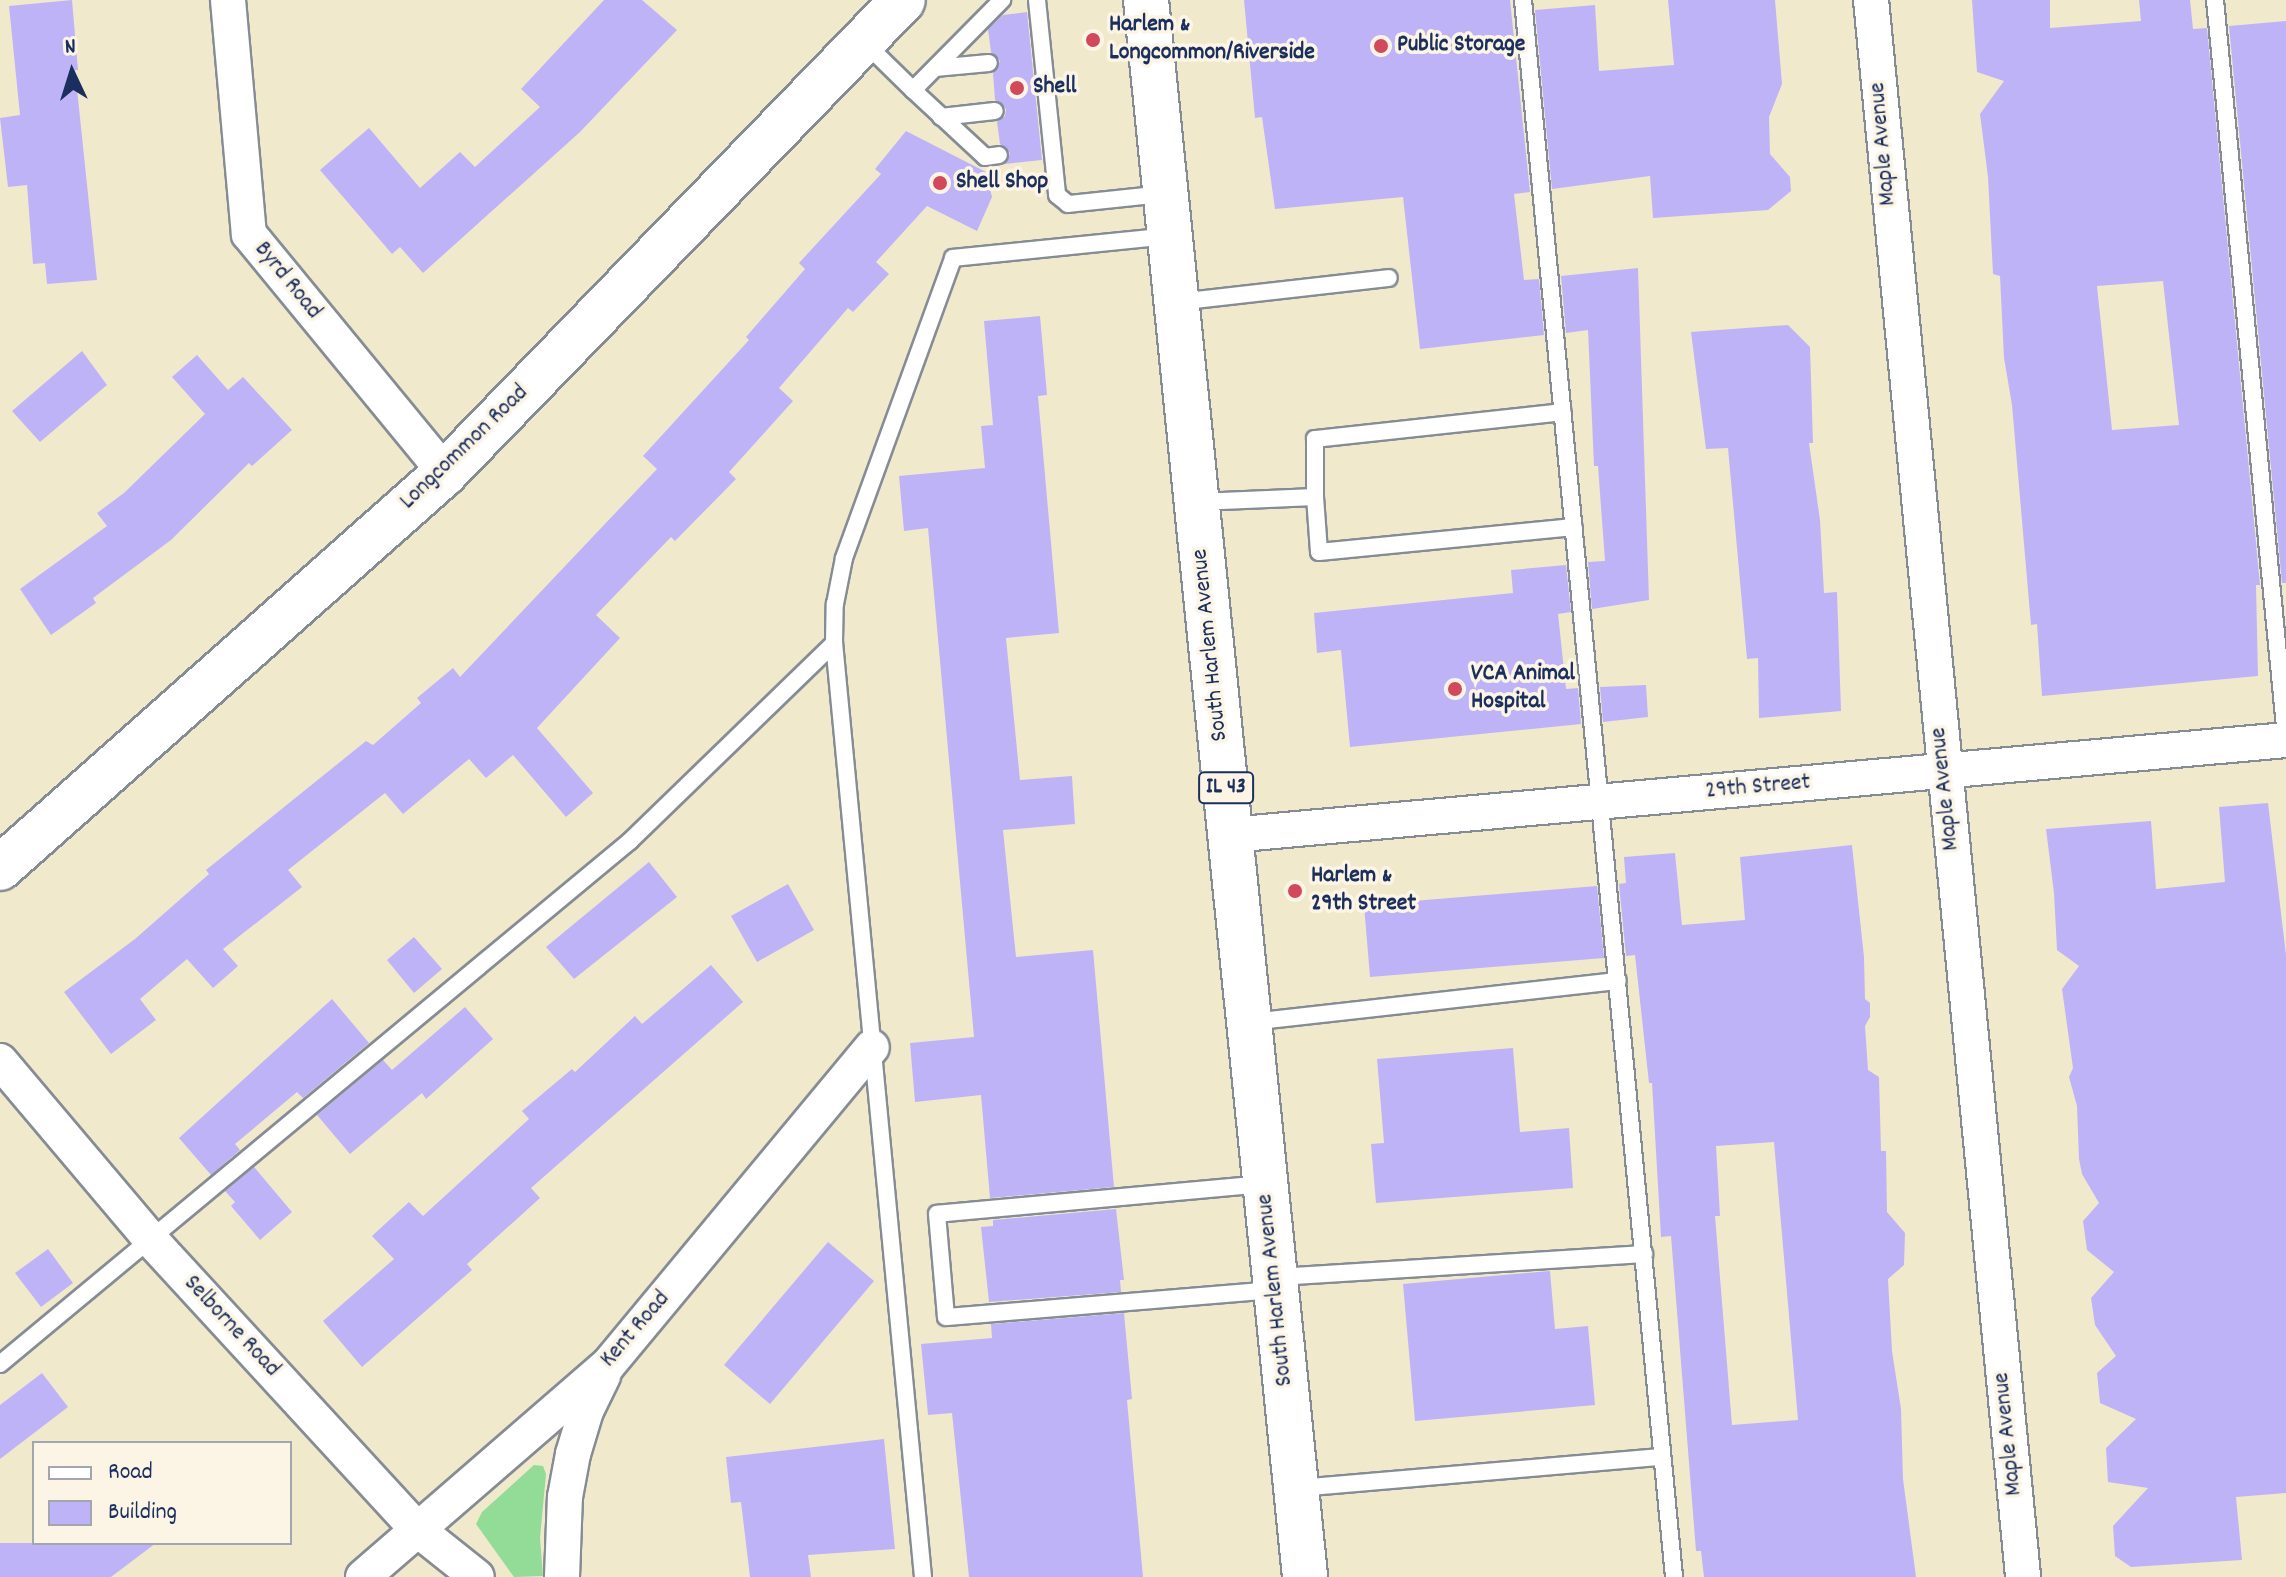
<!DOCTYPE html>
<style>
body{margin:0}
#map{position:relative;width:2286px;height:1577px;overflow:hidden;background:#f1e9cc;font-family:Dekko,sans-serif}
div>[style]{position:absolute}
[style*='--x']{left:calc(var(--x)*1px);top:calc(var(--y)*1px);width:calc(var(--w)*1px);rotate:calc(var(--a)*1deg)}
.green>*{inset:0;background:#93dc97}
.building>*{inset:0;background:#bfb3f8}
.roads{filter:drop-shadow(2px 0 #868c95) drop-shadow(-2px 0 #868c95) drop-shadow(0 2px #868c95) drop-shadow(0 -2px #868c95)}
.lane>*{height:16px;margin:-8px;padding:0 8px;transform-origin:8px;border-radius:8px;background:#fff}
.street>*{height:34px;margin:-17px;padding:0 17px;transform-origin:17px;border-radius:17px;background:#fff}
.secondary>*{height:44px;margin:-22px;padding:0 22px;transform-origin:22px;border-radius:22px;background:#fff}
.primary>*{height:44px;margin:-22px;padding:0 22px;transform-origin:22px;border-radius:22px;background:#fff}
.dots>*{width:22px;height:22px;translate:-50% -50%;box-sizing:border-box;border:4px solid #fcf5e5;border-radius:50%}
span{translate:-50% -50%;white-space:nowrap;text-align:center;line-height:1.15;-webkit-text-stroke:7px #fcf5e5;paint-order:stroke}
.shield-label span{padding:2px 6px;background:#fcf5e5;border:2px solid;border-radius:6px;-webkit-text-stroke-width:0}
.shield-label{font-size:22px;color:#1b2f5e;font-weight:700}
.poi-label{font-size:24px;color:#1b2f5e;font-weight:700}
.left{translate:0 -50%;text-align:left}
.street-label{font-size:24px;color:#1b2f5e}
.legend{position:absolute;left:32px;top:1441px;width:260px;height:104px;box-sizing:border-box;background:#fcf5e5;border:2px solid #a2a6af;margin:0;padding:10px 14px;list-style:none;font-size:24px;color:#1b2f5e}
.legend li{display:flex;align-items:center;gap:16px;height:40px}
.legend b{width:40px;border:2px solid #a2a6af}
.north{position:absolute;left:32px;top:32px;width:80px;height:80px;-webkit-text-stroke:6px #fcf5e5;paint-order:stroke;rotate:356deg;font-size:22px;font-weight:700;line-height:32px;text-align:center;color:#1b2f5e}
.north::after{content:'';display:block;margin:auto;width:28px;height:36px;background:#1b2f5e;clip-path:polygon(50% 0,100% 100%,50% 72%,0 100%)}
</style>
<div id="map">
<div class="green">
<i style="clip-path:polygon(534px 1465px,543px 1466px,546px 1474px,540px 1538px,543px 1576px,514px 1577px,476px 1524px,482px 1512px)"></i>
</div>
<div class="building">
<i style="clip-path:polygon(72px 0,78px 70px,75px 70px,97px 280px,47px 284px,45px 263px,33px 264px,27px 185px,8px 187px,0 118px,20px 115px,9px 6px)"></i>
<i style="clip-path:polygon(604px 0,642px 0,677px 30px,580px 132px,423px 273px,400px 247px,392px 254px,320px 170px,369px 128px,420px 188px,460px 152px,475px 167px,540px 107px,521px 89px)"></i>
<i style="clip-path:polygon(1244px 0,1510px 0,1530px 192px,1514px 194px,1524px 280px,1539px 279px,1544px 335px,1420px 349px,1403px 197px,1275px 209px,1262px 117px,1255px 118px)"></i>
<i style="clip-path:polygon(1668px 0,1775px 0,1782px 84px,1769px 117px,1770px 154px,1790px 177px,1791px 191px,1768px 210px,1653px 218px,1650px 176px,1552px 189px,1535px 10px,1595px 5px,1599px 71px,1674px 65px)"></i>
<i style="clip-path:polygon(evenodd,1972px 0,2050px 0,2050px 28px,2141px 21px,2139px 0,2190px 0,2193px 29px,2207px 28px,2260px 585px,2256px 585px,2258px 676px,2042px 696px,2037px 624px,2031px 625px,2012px 405px,2004px 358px,2000px 276px,1993px 274px,1988px 177px,1980px 114px,2004px 81px,1977px 72px,1972px 0,2163px 281px,2179px 425px,2112px 430px,2097px 286px,2163px 281px)"></i>
<i style="clip-path:polygon(1027px 12px,1042px 160px,1005px 164px,1010px 153px,1000px 144px,997px 122px,1005px 116px,1006px 109px,995px 100px,993px 73px,1000px 61px,991px 52px,988px 29px,1003px 15px)"></i>
<i style="clip-path:polygon(2286px 21px,2286px 583px,2282px 583px,2229px 26px)"></i>
<i style="clip-path:polygon(906px 131px,986px 172px,992px 197px,977px 231px,927px 206px,876px 262px,889px 274px,853px 312px,848px 308px,779px 388px,793px 401px,729px 472px,736px 479px,675px 541px,671px 537px,596px 615px,620px 638px,537px 728px,593px 793px,566px 817px,513px 755px,486px 778px,469px 759px,403px 814px,385px 793px,288px 870px,302px 887px,223px 949px,238px 966px,213px 988px,187px 959px,140px 999px,156px 1020px,111px 1054px,64px 992px,135px 939px,209px 874px,206px 870px,366px 741px,373px 745px,421px 703px,417px 698px,453px 668px,460px 677px,657px 469px,643px 456px,749px 340px,746px 337px,805px 269px,799px 263px,881px 174px,875px 169px)"></i>
<i style="clip-path:polygon(1638px 268px,1649px 600px,1592px 609px,1588px 562px,1605px 561px,1598px 466px,1594px 466px,1588px 330px,1566px 333px,1561px 276px)"></i>
<i style="clip-path:polygon(1040px 316px,1047px 395px,1038px 396px,1059px 633px,1006px 638px,1020px 780px,1072px 776px,1075px 824px,1003px 830px,1016px 957px,1093px 950px,1114px 1187px,990px 1198px,981px 1095px,915px 1102px,910px 1043px,974px 1037px,928px 528px,904px 531px,899px 476px,985px 468px,981px 426px,993px 425px,984px 321px)"></i>
<i style="clip-path:polygon(1788px 325px,1810px 347px,1813px 443px,1809px 443px,1820px 520px,1824px 593px,1837px 592px,1841px 711px,1759px 718px,1758px 658px,1747px 659px,1728px 448px,1706px 449px,1691px 332px)"></i>
<i style="clip-path:polygon(82px 351px,107px 385px,40px 442px,12px 411px)"></i>
<i style="clip-path:polygon(197px 355px,228px 390px,243px 377px,292px 430px,252px 466px,249px 463px,171px 540px,93px 598px,96px 603px,51px 635px,20px 589px,107px 526px,97px 513px,124px 493px,205px 414px,172px 377px)"></i>
<i style="clip-path:polygon(1566px 565px,1571px 612px,1558px 614px,1566px 689px,1578px 688px,1581px 724px,1350px 747px,1341px 650px,1317px 653px,1314px 613px,1513px 593px,1511px 570px)"></i>
<i style="clip-path:polygon(1646px 685px,1648px 717px,1603px 722px,1600px 687px)"></i>
<i style="clip-path:polygon(2268px 803px,2286px 955px,2286px 1493px,2236px 1497px,2242px 1560px,2131px 1567px,2115px 1556px,2113px 1526px,2148px 1488px,2108px 1482px,2106px 1448px,2136px 1419px,2100px 1403px,2097px 1373px,2116px 1356px,2095px 1325px,2091px 1298px,2114px 1272px,2087px 1250px,2083px 1221px,2099px 1203px,2082px 1174px,2079px 1159px,2077px 1106px,2069px 1077px,2073px 1068px,2062px 989px,2079px 966px,2057px 950px,2054px 893px,2046px 829px,2151px 821px,2156px 889px,2225px 882px,2219px 807px)"></i>
<i style="clip-path:polygon(evenodd,1852px 845px,1864px 957px,1865px 999px,1870px 1003px,1870px 1017px,1865px 1026px,1868px 1070px,1879px 1077px,1881px 1151px,1886px 1151px,1887px 1212px,1905px 1233px,1904px 1265px,1888px 1279px,1892px 1351px,1901px 1409px,1903px 1479px,1916px 1577px,1704px 1577px,1701px 1551px,1696px 1551px,1671px 1236px,1661px 1237px,1652px 1083px,1649px 1083px,1635px 955px,1626px 956px,1619px 884px,1626px 883px,1624px 857px,1675px 853px,1682px 925px,1745px 920px,1740px 857px,1852px 845px,1774px 1142px,1798px 1420px,1732px 1425px,1715px 1216px,1720px 1216px,1716px 1146px,1774px 1142px)"></i>
<i style="clip-path:polygon(649px 862px,677px 897px,574px 979px,546px 947px)"></i>
<i style="clip-path:polygon(788px 884px,814px 930px,757px 962px,731px 916px)"></i>
<i style="clip-path:polygon(1597px 886px,1604px 958px,1370px 977px,1364px 905px)"></i>
<i style="clip-path:polygon(414px 937px,442px 969px,414px 993px,387px 960px)"></i>
<i style="clip-path:polygon(711px 965px,743px 1002px,531px 1188px,540px 1198px,467px 1264px,472px 1270px,362px 1367px,323px 1321px,394px 1259px,372px 1236px,409px 1202px,423px 1216px,529px 1119px,522px 1111px,572px 1069px,575px 1072px,635px 1016px,642px 1024px)"></i>
<i style="clip-path:polygon(332px 999px,369px 1043px,303px 1098px,297px 1092px,235px 1144px,240px 1150px,211px 1175px,179px 1138px)"></i>
<i style="clip-path:polygon(465px 1007px,493px 1039px,426px 1099px,422px 1093px,350px 1154px,317px 1115px,383px 1060px,392px 1070px)"></i>
<i style="clip-path:polygon(1513px 1048px,1520px 1132px,1569px 1128px,1573px 1188px,1376px 1203px,1371px 1144px,1384px 1143px,1377px 1059px)"></i>
<i style="clip-path:polygon(254px 1167px,292px 1212px,260px 1240px,231px 1206px,235px 1202px,225px 1191px)"></i>
<i style="clip-path:polygon(1116px 1209px,1124px 1280px,1120px 1280px,1121px 1292px,989px 1302px,981px 1227px,993px 1226px,993px 1220px)"></i>
<i style="clip-path:polygon(828px 1242px,874px 1281px,770px 1404px,724px 1365px)"></i>
<i style="clip-path:polygon(48px 1249px,73px 1283px,41px 1307px,15px 1273px)"></i>
<i style="clip-path:polygon(1550px 1271px,1555px 1329px,1588px 1326px,1595px 1405px,1415px 1421px,1403px 1284px)"></i>
<i style="clip-path:polygon(1124px 1313px,1132px 1399px,1127px 1400px,1143px 1577px,969px 1577px,952px 1413px,928px 1415px,921px 1344px,992px 1338px,991px 1324px)"></i>
<i style="clip-path:polygon(42px 1373px,68px 1407px,0 1459px,0 1405px)"></i>
<i style="clip-path:polygon(884px 1439px,895px 1549px,808px 1555px,811px 1577px,750px 1577px,741px 1502px,731px 1503px,726px 1457px)"></i>
<i style="clip-path:polygon(0 1543px,156px 1543px,111px 1577px,0 1577px)"></i>
</div>
<div class="roads">
<div class="lane">
<i style="--x:1037;--y:0;--w:196;--a:84.1"></i>
<i style="--x:1057;--y:195;--w:14;--a:39"></i>
<i style="--x:1068;--y:204;--w:96;--a:-6"></i>
<i style="--x:1523;--y:0;--w:1584;--a:84.53"></i>
<i style="--x:2215;--y:0;--w:741;--a:84.5"></i>
<i style="--x:864;--y:42;--w:69;--a:44.4"></i>
<i style="--x:913;--y:90;--w:127;--a:-45.3"></i>
<i style="--x:935;--y:68;--w:54;--a:-5.3"></i>
<i style="--x:913;--y:90;--w:98;--a:42.9"></i>
<i style="--x:985;--y:157;--w:14;--a:-8"></i>
<i style="--x:941;--y:117;--w:54;--a:-6.3"></i>
<i style="--x:1178;--y:302;--w:212;--a:-6.5"></i>
<i style="--x:1315;--y:497;--w:55;--a:85.8"></i>
<i style="--x:1319;--y:552;--w:256;--a:-5.6"></i>
<i style="--x:1198;--y:502;--w:117;--a:-2.4"></i>
<i style="--x:1315;--y:497;--w:58;--a:-90"></i>
<i style="--x:1315;--y:439;--w:249;--a:-6.2"></i>
<i style="--x:1251;--y:1022;--w:369;--a:-6.4"></i>
<i style="--x:1264;--y:1184;--w:328;--a:174.8"></i>
<i style="--x:937;--y:1214;--w:103;--a:85"></i>
<i style="--x:946;--y:1317;--w:330;--a:-4.7"></i>
<i style="--x:1278;--y:1277;--w:367;--a:-3.6"></i>
<i style="--x:0;--y:1364;--w:819;--a:-39.7"></i>
<i style="--x:630;--y:841;--w:284;--a:-44.1"></i>
<i style="--x:1298;--y:1488;--w:365;--a:-4.9"></i>
<i style="--x:923;--y:1577;--w:938;--a:-95.44"></i>
<i style="--x:834;--y:643;--w:39;--a:-89"></i>
<i style="--x:835;--y:604;--w:47;--a:-78.9"></i>
<i style="--x:844;--y:558;--w:319;--a:-70"></i>
<i style="--x:953;--y:258;--w:216;--a:-5.8"></i>
</div>
<div class="street">
<i style="--x:228;--y:0;--w:235;--a:84.9"></i>
<i style="--x:249;--y:234;--w:309;--a:50.6"></i>
<i style="--x:1871;--y:0;--w:1584;--a:84.49"></i>
<i style="--x:1230;--y:835;--w:1060;--a:-5.14"></i>
<i style="--x:0;--y:1061;--w:236;--a:49.8"></i>
<i style="--x:152;--y:1241;--w:393;--a:47.4"></i>
<i style="--x:418;--y:1530;--w:75;--a:38.5"></i>
<i style="--x:363;--y:1577;--w:324;--a:-40.9"></i>
<i style="--x:608;--y:1365;--w:413;--a:-50.3"></i>
<i style="--x:562;--y:1577;--w:80;--a:-87.9"></i>
<i style="--x:565;--y:1497;--w:44;--a:-79.5"></i>
<i style="--x:573;--y:1454;--w:45;--a:-73.2"></i>
<i style="--x:586;--y:1411;--w:39;--a:-64"></i>
</div>
<div class="secondary">
<i style="--x:0;--y:868;--w:595;--a:-41.59"></i>
<i style="--x:445;--y:473;--w:658;--a:-45.92"></i>
</div>
<div class="primary">
<i style="--x:1146;--y:0;--w:1585;--a:84.24"></i>
</div>
</div>
<div class="dots">
<i style="left:1093px;top:40px;background:#d1495b"></i>
<i style="left:1381px;top:46px;background:#d1495b"></i>
<i style="left:1017px;top:88px;background:#d1495b"></i>
<i style="left:940px;top:183px;background:#d1495b"></i>
<i style="left:1455px;top:689px;background:#d1495b"></i>
<i style="left:1295px;top:891px;background:#d1495b"></i>
</div>
<div class="shield-label">
<span style="left:1226px;top:788px">IL 43</span>
</div>
<div class="poi-label">
<span class="left" style="left:1109px;top:40px">Harlem &amp;<br>Longcommon/Riverside</span>
<span class="left" style="left:1397px;top:46px">Public Storage</span>
<span class="left" style="left:1033px;top:88px">Shell</span>
<span class="left" style="left:956px;top:183px">Shell Shop</span>
<span class="left" style="left:1471px;top:689px">VCA Animal<br>Hospital</span>
<span class="left" style="left:1311px;top:891px">Harlem &amp;<br>29th Street</span>
</div>
<div class="street-label">
<span style="left:1884px;top:144px;rotate:-95deg">Maple Avenue</span>
<span style="left:287px;top:281px;rotate:51deg">Byrd Road</span>
<span style="left:465px;top:448px;rotate:-44deg">Longcommon Road</span>
<span style="left:1211px;top:645px;rotate:-96deg">South Harlem Avenue</span>
<span style="left:1758px;top:788px;rotate:-5deg">29th Street</span>
<span style="left:1946px;top:789px;rotate:-96deg">Maple Avenue</span>
<span style="left:1276px;top:1290px;rotate:-96deg">South Harlem Avenue</span>
<span style="left:231px;top:1327px;rotate:47deg">Selborne Road</span>
<span style="left:636px;top:1330px;rotate:-49deg">Kent Road</span>
<span style="left:2009px;top:1434px;rotate:-96deg">Maple Avenue</span>
</div>
<ul class="legend">
<li><b style="height:10px;background:#fff"></b>Road</li>
<li><b style="height:22px;background:#bfb3f8"></b>Building</li>
</ul>
<div class="north">N</div>
</div>
